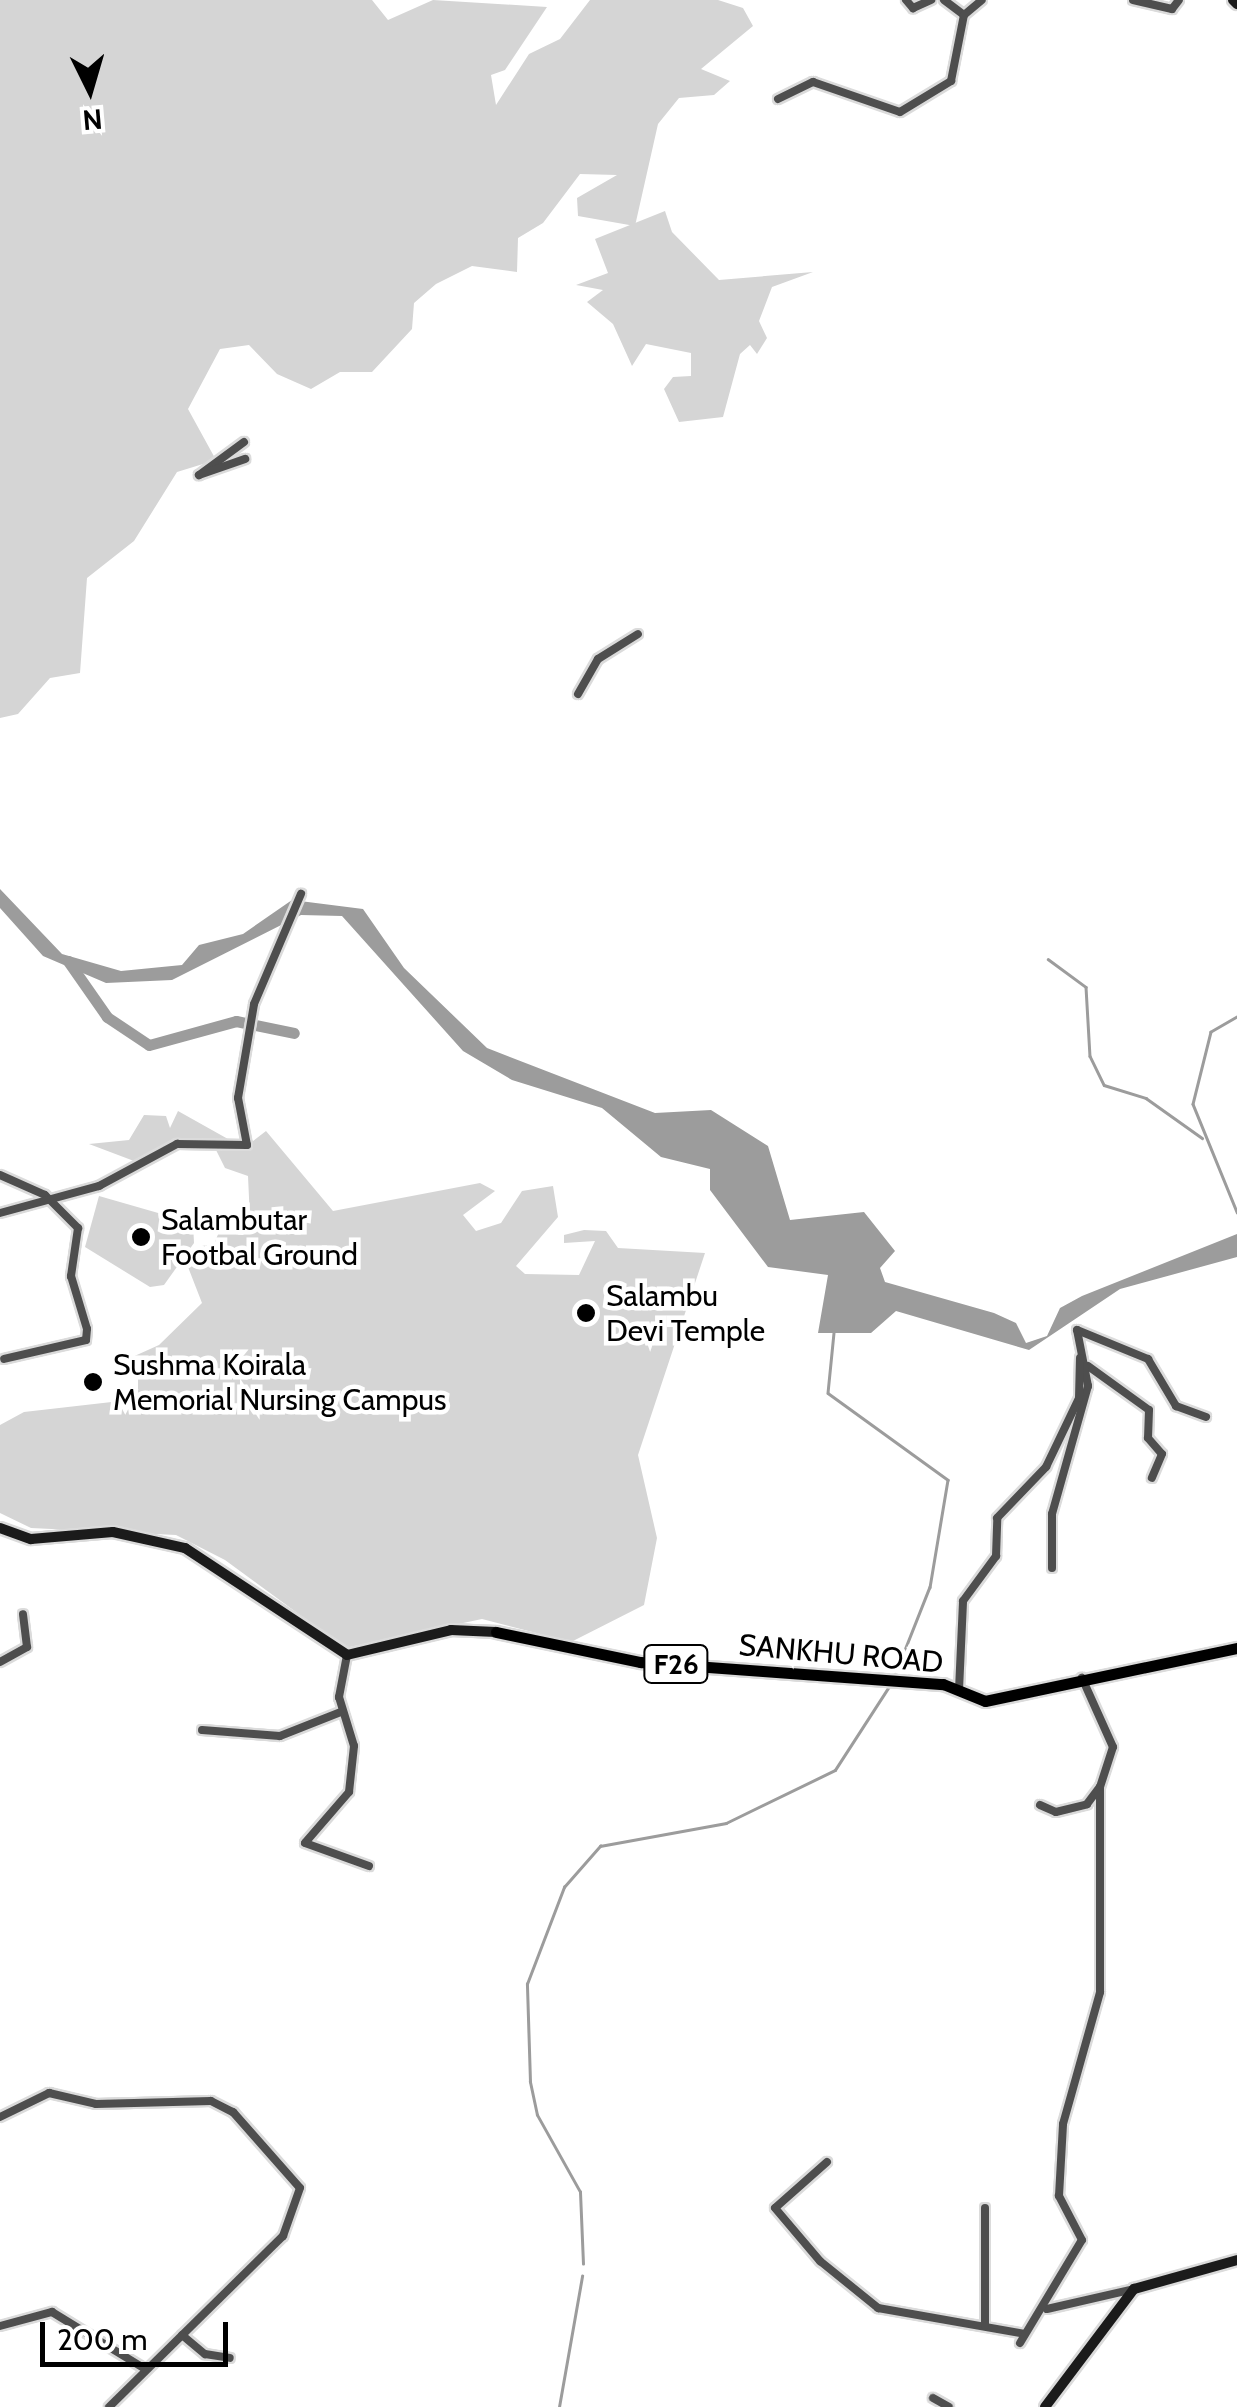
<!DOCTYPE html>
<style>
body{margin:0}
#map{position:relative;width:1237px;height:2407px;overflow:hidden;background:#fff;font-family:Cabin,sans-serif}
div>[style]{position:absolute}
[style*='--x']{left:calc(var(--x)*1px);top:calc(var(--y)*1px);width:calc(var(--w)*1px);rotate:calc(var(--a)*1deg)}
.green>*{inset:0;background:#d5d5d5}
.water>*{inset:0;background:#9c9c9c}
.stream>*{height:2.5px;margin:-1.25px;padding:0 1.25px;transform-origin:1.25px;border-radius:1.25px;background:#9c9c9c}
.river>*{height:11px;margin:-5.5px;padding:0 5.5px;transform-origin:5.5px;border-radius:5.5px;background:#9c9c9c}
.roads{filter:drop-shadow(2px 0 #dbdbdb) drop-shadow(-2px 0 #dbdbdb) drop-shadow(0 2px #dbdbdb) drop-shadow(0 -2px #dbdbdb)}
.street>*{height:8px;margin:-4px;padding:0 4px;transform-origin:4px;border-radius:4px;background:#4e4e4e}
.secondary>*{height:10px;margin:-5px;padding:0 5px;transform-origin:5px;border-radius:5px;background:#1b1b1b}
.primary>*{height:11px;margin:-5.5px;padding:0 5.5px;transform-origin:5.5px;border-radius:5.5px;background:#000}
.dots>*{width:28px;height:28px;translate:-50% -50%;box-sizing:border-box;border:5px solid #fff;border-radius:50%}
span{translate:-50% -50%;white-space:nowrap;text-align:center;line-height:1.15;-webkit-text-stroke:9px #fff;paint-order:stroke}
.shield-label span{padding:2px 8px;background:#fff;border:2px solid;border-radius:8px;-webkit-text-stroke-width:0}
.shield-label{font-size:28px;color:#000;font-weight:700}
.poi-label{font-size:30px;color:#000}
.left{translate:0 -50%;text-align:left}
.street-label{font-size:30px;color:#000}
.north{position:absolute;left:40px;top:40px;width:100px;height:100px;-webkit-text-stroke:8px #fff;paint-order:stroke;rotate:175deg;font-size:28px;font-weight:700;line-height:40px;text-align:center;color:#000}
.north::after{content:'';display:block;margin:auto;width:35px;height:45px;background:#000;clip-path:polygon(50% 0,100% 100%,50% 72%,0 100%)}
.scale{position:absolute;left:40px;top:2322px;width:188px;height:45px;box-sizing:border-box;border:5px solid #000;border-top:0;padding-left:12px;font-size:30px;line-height:35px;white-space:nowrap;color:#000;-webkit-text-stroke:8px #fff;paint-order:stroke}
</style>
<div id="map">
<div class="green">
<i style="clip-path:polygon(0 0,372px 0,388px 20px,433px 0,547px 7px,505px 70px,491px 75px,496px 105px,529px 54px,560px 39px,590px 0,718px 0,743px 8px,753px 26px,701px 69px,730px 81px,714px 95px,679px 98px,658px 124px,635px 226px,578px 216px,577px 198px,617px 175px,580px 174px,543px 223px,518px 238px,517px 272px,472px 266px,436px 284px,414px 303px,412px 329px,372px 372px,340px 372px,311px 389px,277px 374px,249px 345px,220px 349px,188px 409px,216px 460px,177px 472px,134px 541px,87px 578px,80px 673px,50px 678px,18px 714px,0 718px)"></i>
<i style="clip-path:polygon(665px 211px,672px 232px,719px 280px,813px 272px,772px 287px,759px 321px,767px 338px,757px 354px,750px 345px,740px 354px,723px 417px,679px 422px,664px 389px,673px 377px,691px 376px,691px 353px,646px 344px,632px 366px,613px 324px,587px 302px,603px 290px,576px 285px,608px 273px,595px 239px)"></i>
<i style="clip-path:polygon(178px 1111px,244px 1148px,266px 1131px,333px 1211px,480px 1183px,495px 1191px,463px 1215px,476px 1231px,501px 1223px,522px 1191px,553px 1186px,558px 1217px,516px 1266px,525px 1274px,579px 1275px,595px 1241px,564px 1243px,564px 1235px,584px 1230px,606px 1231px,618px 1248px,705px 1253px,638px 1455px,657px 1538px,644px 1605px,571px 1642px,482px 1619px,345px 1648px,225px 1560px,176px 1535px,31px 1528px,0 1513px,0 1425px,24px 1412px,138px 1399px,138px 1369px,119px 1363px,159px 1345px,202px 1303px,188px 1267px,196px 1247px,214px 1244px,219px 1232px,243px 1235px,250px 1220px,248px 1176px,225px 1168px,213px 1144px,174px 1141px,134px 1161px,89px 1144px,129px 1140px,144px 1115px,166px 1116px,170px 1128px)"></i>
<i style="clip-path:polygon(99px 1196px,193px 1223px,194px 1243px,164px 1285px,150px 1287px,85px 1247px)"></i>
</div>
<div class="water">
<i style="clip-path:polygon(0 889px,62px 954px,121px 971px,182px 965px,199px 945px,243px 934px,292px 900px,363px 909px,404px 968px,487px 1048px,655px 1113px,711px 1110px,768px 1146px,790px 1220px,864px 1212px,895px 1251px,880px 1268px,885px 1282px,994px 1313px,1016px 1323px,1026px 1343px,1047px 1336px,1060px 1308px,1082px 1296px,1237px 1234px,1237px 1257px,1120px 1289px,1029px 1350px,896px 1311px,871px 1333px,818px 1333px,828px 1275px,768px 1267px,710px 1190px,710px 1169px,661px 1157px,602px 1108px,512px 1080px,463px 1051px,342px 916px,301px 915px,172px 980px,106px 983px,43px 956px,0 908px)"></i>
</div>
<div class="stream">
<i style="--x:1048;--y:959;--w:47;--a:36.4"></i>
<i style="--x:1086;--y:987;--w:69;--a:86.7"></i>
<i style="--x:1090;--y:1056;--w:32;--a:64"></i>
<i style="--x:1104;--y:1085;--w:44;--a:17.2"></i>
<i style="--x:1146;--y:1098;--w:69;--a:35.5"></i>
<i style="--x:1237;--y:1017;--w:30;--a:150"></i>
<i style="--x:1211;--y:1032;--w:74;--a:104"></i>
<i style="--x:1193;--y:1104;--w:117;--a:67.8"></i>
<i style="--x:834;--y:1333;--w:60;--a:95.7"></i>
<i style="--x:828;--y:1393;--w:148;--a:35.9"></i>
<i style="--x:948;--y:1480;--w:109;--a:99.5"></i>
<i style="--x:930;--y:1587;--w:98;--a:111.6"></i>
<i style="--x:583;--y:2264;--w:72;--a:-92.4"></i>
<i style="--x:580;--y:2192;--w:88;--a:-119.2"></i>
<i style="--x:537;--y:2115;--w:34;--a:-102"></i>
<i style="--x:530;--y:2082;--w:98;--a:-91.8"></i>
<i style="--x:527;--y:1984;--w:104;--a:-69.1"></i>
<i style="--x:564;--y:1887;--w:55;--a:-48.7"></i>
<i style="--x:600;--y:1846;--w:128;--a:-10.3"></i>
<i style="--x:726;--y:1823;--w:121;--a:-25.9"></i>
<i style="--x:835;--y:1770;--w:101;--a:-57.1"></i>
<i style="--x:559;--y:2407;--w:133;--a:-80"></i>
</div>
<div class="river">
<i style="--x:68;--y:961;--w:68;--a:55.1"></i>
<i style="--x:107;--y:1017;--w:50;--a:33.7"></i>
<i style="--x:149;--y:1045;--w:90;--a:-15.4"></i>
<i style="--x:236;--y:1021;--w:59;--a:11.7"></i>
</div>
<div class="roads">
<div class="street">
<i style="--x:906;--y:0;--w:11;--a:49"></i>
<i style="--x:913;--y:8;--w:20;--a:-24"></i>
<i style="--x:944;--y:0;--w:25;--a:37"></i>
<i style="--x:1133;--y:0;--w:40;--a:13"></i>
<i style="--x:1172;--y:9;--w:11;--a:-52"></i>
<i style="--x:778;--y:99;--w:39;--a:-26"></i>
<i style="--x:813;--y:82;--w:92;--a:19"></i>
<i style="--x:900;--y:112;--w:60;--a:-31.3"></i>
<i style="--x:951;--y:81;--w:67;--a:-78.9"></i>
<i style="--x:964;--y:15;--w:23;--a:-40"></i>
<i style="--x:244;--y:442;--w:56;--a:143.7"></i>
<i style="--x:199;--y:475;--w:49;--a:-19.2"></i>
<i style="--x:578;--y:694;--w:40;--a:-60.3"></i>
<i style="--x:598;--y:659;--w:47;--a:-32"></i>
<i style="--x:0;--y:1175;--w:49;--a:24"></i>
<i style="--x:45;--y:1195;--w:47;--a:45"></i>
<i style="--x:78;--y:1228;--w:49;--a:98.3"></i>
<i style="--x:71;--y:1276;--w:55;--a:73.2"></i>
<i style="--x:87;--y:1329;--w:11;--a:95"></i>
<i style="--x:86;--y:1340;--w:84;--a:167"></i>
<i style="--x:0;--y:1213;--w:103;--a:-15.3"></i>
<i style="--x:99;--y:1186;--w:89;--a:-28.3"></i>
<i style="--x:177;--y:1144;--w:70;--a:0.8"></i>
<i style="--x:247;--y:1145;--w:48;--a:-100.8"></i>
<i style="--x:238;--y:1098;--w:95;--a:-80.3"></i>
<i style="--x:254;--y:1004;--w:120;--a:-66.9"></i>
<i style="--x:1088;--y:1366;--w:75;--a:35.8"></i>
<i style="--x:1149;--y:1410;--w:28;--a:92"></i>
<i style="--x:1148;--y:1438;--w:21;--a:49"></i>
<i style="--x:1162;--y:1454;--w:26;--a:113"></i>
<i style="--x:1052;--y:1568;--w:54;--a:-90"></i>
<i style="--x:1052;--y:1514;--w:133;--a:-74.3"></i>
<i style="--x:1088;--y:1386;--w:57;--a:-101.1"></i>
<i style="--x:1077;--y:1330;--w:77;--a:22.2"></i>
<i style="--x:1148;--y:1359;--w:55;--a:59.2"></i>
<i style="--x:1176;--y:1406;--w:32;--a:20"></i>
<i style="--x:347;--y:1655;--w:43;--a:100.8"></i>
<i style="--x:339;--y:1697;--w:51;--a:73"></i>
<i style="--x:354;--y:1746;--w:46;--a:96.2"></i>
<i style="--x:349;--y:1792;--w:67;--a:130.8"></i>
<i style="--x:305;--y:1843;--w:68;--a:19.8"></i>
<i style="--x:0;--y:1662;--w:31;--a:-29"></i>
<i style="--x:27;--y:1647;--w:33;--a:-97"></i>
<i style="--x:959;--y:1690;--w:89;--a:-87.4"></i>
<i style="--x:963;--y:1601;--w:56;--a:-53.7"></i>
<i style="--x:996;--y:1556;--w:38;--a:-88"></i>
<i style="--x:997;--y:1518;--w:71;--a:-46.1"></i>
<i style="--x:1046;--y:1467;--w:76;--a:-64.4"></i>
<i style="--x:1079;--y:1398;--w:40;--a:-88.6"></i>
<i style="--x:202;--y:1730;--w:78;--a:4.4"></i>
<i style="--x:280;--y:1736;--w:66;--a:-21.5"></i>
<i style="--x:1040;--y:1805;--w:17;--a:24"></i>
<i style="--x:1056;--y:1812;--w:32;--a:-14"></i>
<i style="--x:1087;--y:1804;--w:21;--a:-53"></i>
<i style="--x:0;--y:2117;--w:55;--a:-26.1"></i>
<i style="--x:49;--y:2093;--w:48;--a:13.2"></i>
<i style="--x:96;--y:2104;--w:115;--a:-1.5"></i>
<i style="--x:211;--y:2101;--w:25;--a:27"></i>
<i style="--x:233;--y:2112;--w:101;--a:48.6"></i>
<i style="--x:300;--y:2188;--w:51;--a:109.5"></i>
<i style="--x:283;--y:2236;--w:244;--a:135.5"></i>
<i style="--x:827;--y:2162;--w:69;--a:138.5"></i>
<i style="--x:775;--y:2208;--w:70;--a:49.7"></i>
<i style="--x:820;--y:2261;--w:75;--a:39"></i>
<i style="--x:878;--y:2308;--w:149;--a:10"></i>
<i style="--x:1047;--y:2309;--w:89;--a:-12.9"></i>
<i style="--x:985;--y:2325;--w:117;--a:-90"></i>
<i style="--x:0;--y:2326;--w:54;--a:-15.1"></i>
<i style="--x:52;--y:2312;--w:109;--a:31.5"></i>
<i style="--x:182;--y:2335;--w:30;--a:40"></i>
<i style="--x:205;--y:2354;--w:25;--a:9"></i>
<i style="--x:1020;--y:2343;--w:120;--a:-59"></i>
<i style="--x:1082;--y:2240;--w:50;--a:-117.6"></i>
<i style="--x:1059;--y:2196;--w:72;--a:-86.8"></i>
<i style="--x:1063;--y:2124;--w:137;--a:-74.3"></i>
<i style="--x:1100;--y:1992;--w:205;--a:-90"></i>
<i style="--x:1100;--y:1787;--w:42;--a:-72"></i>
<i style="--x:1113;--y:1747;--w:76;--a:-114.2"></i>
<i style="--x:933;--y:2398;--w:18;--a:29"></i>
</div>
<div class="secondary">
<i style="--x:1233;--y:0;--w:6;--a:45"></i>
<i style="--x:0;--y:1528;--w:33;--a:20"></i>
<i style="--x:31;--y:1539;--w:82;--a:-4.9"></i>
<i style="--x:113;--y:1532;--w:74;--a:12.5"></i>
<i style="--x:185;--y:1548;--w:194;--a:33.4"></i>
<i style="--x:347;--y:1655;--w:107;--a:-13.5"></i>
<i style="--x:451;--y:1630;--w:45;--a:2.5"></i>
<i style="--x:1045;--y:2407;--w:148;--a:-53"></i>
<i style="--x:1134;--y:2289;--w:107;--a:-15.7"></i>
</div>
<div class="primary">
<i style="--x:496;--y:1632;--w:147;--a:11.8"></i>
<i style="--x:640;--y:1662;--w:304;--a:4.2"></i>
<i style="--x:943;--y:1684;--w:45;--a:22"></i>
<i style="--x:985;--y:1701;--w:258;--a:-11.9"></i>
</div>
</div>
<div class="dots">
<i style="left:141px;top:1237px;background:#000"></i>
<i style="left:586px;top:1313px;background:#000"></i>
<i style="left:93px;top:1382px;background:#000"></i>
</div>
<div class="shield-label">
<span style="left:676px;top:1664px">F26</span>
</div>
<div class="poi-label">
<span class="left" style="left:161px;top:1237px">Salambutar<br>Footbal Ground</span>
<span class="left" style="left:606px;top:1313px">Salambu<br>Devi Temple</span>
<span class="left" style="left:113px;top:1382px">Sushma Koirala<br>Memorial Nursing Campus</span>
</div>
<div class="street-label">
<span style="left:841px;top:1654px;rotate:5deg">SANKHU ROAD</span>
</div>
<div class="north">N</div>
<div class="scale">200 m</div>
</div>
